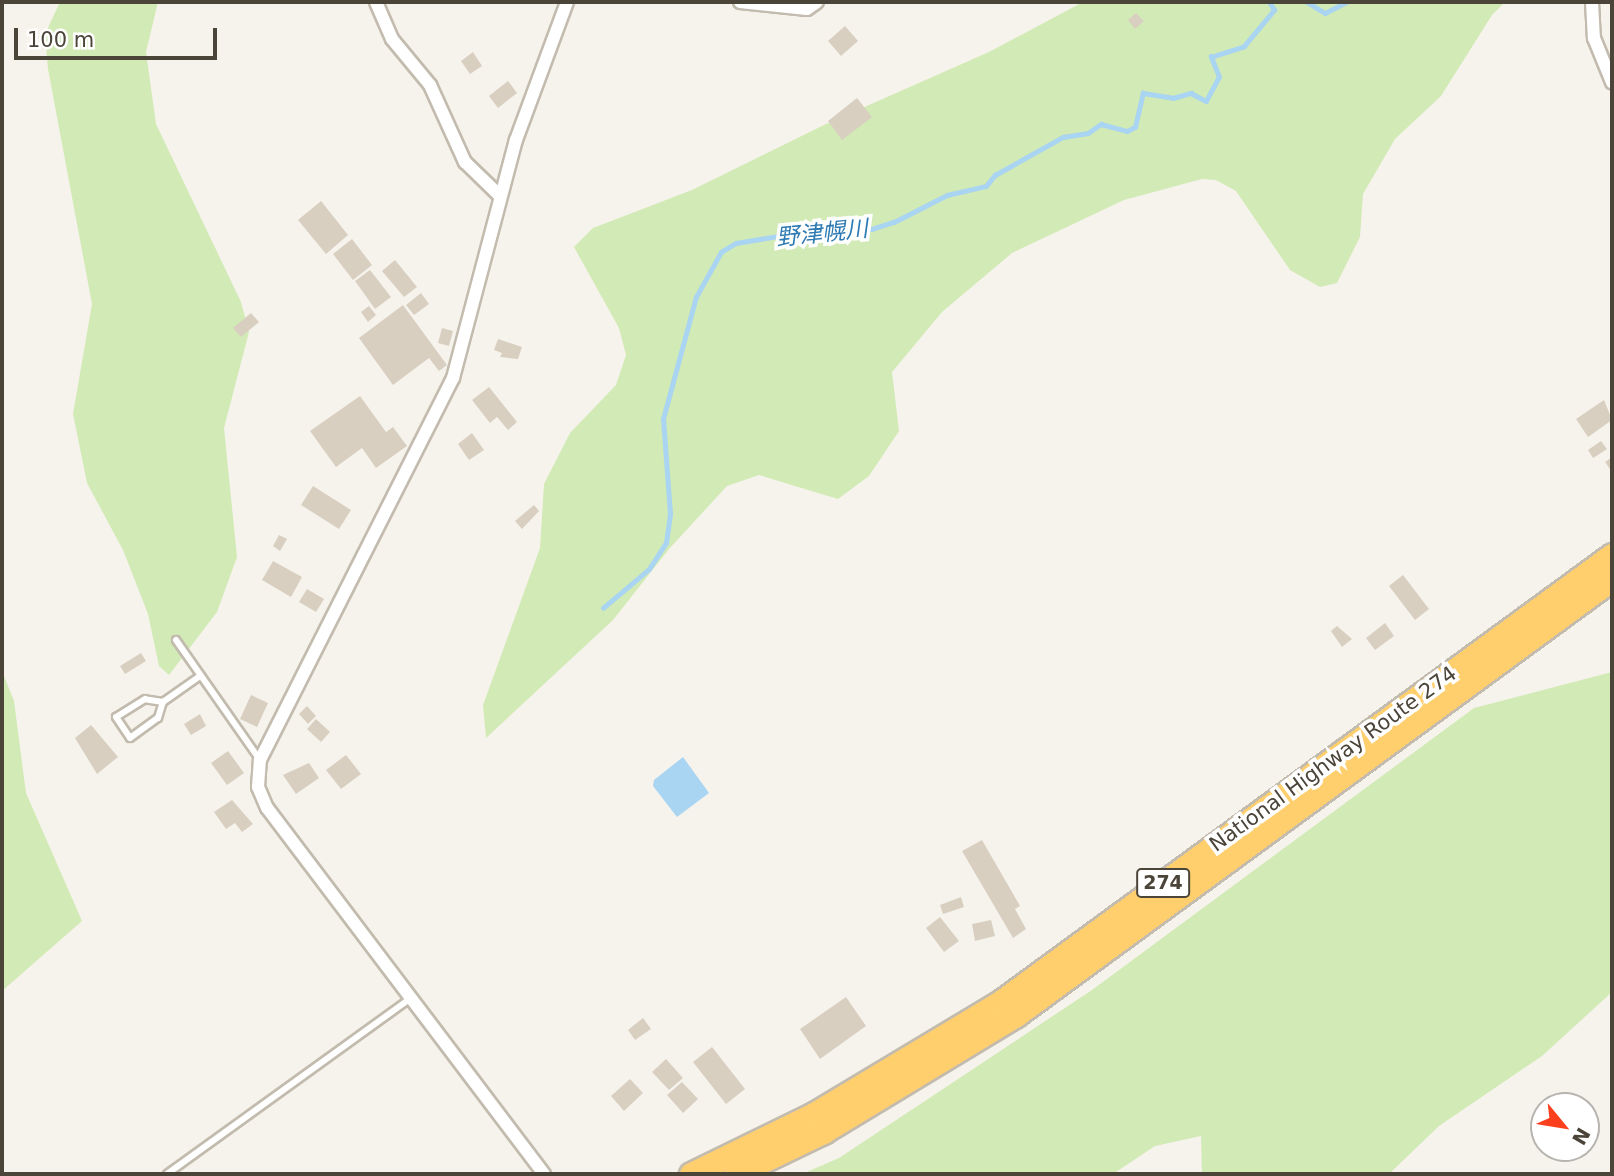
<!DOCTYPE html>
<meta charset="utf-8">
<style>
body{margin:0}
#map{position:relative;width:1614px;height:1176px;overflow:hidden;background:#f6f3ec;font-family:"DejaVu Sans","Noto Sans JP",sans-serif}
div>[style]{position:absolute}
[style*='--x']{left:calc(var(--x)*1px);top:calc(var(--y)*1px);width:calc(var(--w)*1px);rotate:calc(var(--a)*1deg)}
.green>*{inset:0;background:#d2eab5}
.water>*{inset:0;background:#a9d4f2}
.stream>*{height:4.5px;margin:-2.25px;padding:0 2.25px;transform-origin:2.25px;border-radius:2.25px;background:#a9d4f2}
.building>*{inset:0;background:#d8cfc1}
.roads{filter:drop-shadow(2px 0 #c2bbae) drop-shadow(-2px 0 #c2bbae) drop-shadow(0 2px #c2bbae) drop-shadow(0 -2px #c2bbae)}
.lane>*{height:6px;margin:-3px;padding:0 3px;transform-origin:3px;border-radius:3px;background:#fff}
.street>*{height:12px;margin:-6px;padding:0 6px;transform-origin:6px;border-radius:6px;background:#fff}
.highway>*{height:23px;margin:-11.5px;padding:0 11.5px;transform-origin:11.5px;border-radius:11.5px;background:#ffcf6e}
span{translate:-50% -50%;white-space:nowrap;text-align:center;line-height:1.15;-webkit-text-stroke:7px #fff;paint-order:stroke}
.shield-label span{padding:2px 5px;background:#fff;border:2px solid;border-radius:5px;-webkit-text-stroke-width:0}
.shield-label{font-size:19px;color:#4b4439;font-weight:700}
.street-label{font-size:21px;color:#4b4439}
.water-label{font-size:23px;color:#2e7ab2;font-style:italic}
.frame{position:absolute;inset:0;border:4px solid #4b4439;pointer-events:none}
.north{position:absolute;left:1530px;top:1092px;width:70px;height:70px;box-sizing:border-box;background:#fff;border:2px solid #b7b4b0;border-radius:50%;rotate:120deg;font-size:19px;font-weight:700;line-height:28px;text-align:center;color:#4b4439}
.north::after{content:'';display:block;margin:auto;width:24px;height:32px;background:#fc3f1d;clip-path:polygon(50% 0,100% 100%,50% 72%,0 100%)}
.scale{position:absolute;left:14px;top:28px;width:203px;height:32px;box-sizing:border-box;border:4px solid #4b4439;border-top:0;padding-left:9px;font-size:21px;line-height:24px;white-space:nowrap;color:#4b4439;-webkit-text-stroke:5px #fff;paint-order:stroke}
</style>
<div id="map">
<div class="green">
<i style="clip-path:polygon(60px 2px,158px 2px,146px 52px,156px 124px,241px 302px,249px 332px,224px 428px,237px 557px,217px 612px,169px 675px,159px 666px,148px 614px,123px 550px,87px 483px,73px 414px,92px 304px,48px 69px,45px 34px)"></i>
<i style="clip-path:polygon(1083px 2px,1505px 2px,1492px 15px,1441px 96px,1395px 139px,1363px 194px,1360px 237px,1337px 283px,1320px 287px,1290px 270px,1236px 191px,1216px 180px,1202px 179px,1124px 200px,1012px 253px,942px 312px,892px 372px,899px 431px,869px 476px,838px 499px,759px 475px,727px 486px,669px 549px,613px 620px,486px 738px,483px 705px,540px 548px,544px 484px,570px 433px,616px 385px,626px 355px,619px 328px,574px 247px,593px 228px,692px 190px,826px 124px,989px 52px)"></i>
<i style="clip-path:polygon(2px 671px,14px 701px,26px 793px,82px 921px,2px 991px)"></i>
<i style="clip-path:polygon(1612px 672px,1612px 992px,1542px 1056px,1439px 1126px,1389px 1174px,1202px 1174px,1201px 1136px,1155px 1146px,1113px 1174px,802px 1174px,839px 1158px,1092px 990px,1474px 708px)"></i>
</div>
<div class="water">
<i style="clip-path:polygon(683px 757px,709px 793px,677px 817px,653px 786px,654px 780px)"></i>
</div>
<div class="stream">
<i style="--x:1307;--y:2;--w:21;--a:31"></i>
<i style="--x:1325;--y:13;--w:25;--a:-27"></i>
<i style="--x:603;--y:608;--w:60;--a:-40.3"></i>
<i style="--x:649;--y:569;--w:31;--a:-57"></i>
<i style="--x:666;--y:543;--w:29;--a:-82"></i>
<i style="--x:670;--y:514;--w:95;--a:-94.2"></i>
<i style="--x:663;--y:419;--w:126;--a:-74.9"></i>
<i style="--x:696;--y:297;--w:51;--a:-60.9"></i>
<i style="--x:721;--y:252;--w:17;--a:-31"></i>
<i style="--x:736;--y:243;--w:91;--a:-9.5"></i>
<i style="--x:826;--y:228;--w:46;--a:1.2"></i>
<i style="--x:872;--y:229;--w:23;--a:-18"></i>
<i style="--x:894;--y:222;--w:59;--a:-27"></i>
<i style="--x:947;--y:195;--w:40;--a:-13"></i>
<i style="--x:986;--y:186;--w:14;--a:-51"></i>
<i style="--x:995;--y:175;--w:78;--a:-29.2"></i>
<i style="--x:1063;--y:137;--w:25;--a:-9"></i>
<i style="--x:1088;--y:133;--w:16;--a:-35"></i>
<i style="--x:1101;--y:124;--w:27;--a:15"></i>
<i style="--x:1127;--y:131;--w:9;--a:-27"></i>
<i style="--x:1135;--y:127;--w:35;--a:-77"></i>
<i style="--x:1143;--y:93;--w:30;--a:9"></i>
<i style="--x:1173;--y:98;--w:19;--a:-16"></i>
<i style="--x:1191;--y:93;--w:17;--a:28"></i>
<i style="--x:1206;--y:101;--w:27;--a:-62"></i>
<i style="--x:1219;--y:77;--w:22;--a:-112"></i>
<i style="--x:1211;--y:57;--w:35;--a:-18"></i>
<i style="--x:1244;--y:46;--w:47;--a:-50.2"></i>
<i style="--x:1274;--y:10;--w:9;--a:-122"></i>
</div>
<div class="building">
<i style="clip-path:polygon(1136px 13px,1144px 21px,1135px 29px,1128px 20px)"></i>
<i style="clip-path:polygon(845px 26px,858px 41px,841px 56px,828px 41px)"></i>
<i style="clip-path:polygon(473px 52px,482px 66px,470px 74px,461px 61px)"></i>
<i style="clip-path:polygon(508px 81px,517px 93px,498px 108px,489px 96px)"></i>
<i style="clip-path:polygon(857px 98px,872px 117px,842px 140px,828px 121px)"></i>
<i style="clip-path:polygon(321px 201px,348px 235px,326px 254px,298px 220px)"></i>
<i style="clip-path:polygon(352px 239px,372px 265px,353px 280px,333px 254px)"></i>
<i style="clip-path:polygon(395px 260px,417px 287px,404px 297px,382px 271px)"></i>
<i style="clip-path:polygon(370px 270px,391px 297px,375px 309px,355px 281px)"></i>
<i style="clip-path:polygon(421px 293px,429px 304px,414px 315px,406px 305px)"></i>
<i style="clip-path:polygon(403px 305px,447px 365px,439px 371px,429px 358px,393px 385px,359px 338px)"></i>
<i style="clip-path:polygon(369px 306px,376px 315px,368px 322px,361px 312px)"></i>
<i style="clip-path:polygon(251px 313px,259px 322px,241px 337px,233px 328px)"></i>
<i style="clip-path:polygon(442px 328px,453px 331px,449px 346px,438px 343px)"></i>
<i style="clip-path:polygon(498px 339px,522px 347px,518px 359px,500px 357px,502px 353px,494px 350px)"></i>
<i style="clip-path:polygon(489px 387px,517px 422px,508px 430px,497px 417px,490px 423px,472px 400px)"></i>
<i style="clip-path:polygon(360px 396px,386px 432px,393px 427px,407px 446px,376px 468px,362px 448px,336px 467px,310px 431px)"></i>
<i style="clip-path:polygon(1604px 400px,1612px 420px,1588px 437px,1576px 419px)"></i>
<i style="clip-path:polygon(472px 433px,484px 450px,469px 460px,458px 444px)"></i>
<i style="clip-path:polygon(1601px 441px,1607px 449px,1593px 458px,1588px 450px)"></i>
<i style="clip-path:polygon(1612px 457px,1612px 472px,1605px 462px)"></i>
<i style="clip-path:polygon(313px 486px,351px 510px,339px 529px,301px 505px)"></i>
<i style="clip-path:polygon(534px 505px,539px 511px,522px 529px,515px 521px)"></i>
<i style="clip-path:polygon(279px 535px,287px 539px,280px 551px,273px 546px)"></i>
<i style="clip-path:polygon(273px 561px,302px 577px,291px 597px,262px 580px)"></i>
<i style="clip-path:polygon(1403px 575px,1429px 609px,1415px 620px,1389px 586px)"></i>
<i style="clip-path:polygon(307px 589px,324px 599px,316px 612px,299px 602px)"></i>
<i style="clip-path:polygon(1385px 623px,1394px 636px,1375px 650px,1366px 638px)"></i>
<i style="clip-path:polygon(1337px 626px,1352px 639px,1342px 647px,1331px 631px)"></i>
<i style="clip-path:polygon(141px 653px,146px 661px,125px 674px,120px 666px)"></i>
<i style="clip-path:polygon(251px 695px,268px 703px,257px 727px,240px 719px)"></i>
<i style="clip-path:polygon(307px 706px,316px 716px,308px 724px,299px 714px)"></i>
<i style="clip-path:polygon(200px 714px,206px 726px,191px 735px,184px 724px)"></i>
<i style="clip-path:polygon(316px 719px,330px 732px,321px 742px,307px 729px)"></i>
<i style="clip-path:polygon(91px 725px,118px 757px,97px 774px,75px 738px)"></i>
<i style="clip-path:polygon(228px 751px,244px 773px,227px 785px,211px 763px)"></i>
<i style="clip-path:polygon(346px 755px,361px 774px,341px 789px,326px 770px)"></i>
<i style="clip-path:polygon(309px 763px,319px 778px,296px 794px,283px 775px)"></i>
<i style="clip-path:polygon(232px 800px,253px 824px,242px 832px,235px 823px,226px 829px,214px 812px)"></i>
<i style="clip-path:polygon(982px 840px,1020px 906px,1015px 909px,1026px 929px,1013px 938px,962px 851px)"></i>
<i style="clip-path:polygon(961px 897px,964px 907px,943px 914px,940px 905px)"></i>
<i style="clip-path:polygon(940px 917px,959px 941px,944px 952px,926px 928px)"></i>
<i style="clip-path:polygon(991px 920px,995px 936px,975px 941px,972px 924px)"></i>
<i style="clip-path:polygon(846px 997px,866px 1026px,820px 1059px,800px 1029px)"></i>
<i style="clip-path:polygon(643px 1018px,651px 1029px,635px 1040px,628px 1030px)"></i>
<i style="clip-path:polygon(712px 1047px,745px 1089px,726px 1104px,693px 1062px)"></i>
<i style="clip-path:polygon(666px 1059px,683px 1078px,669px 1090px,652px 1072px)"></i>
<i style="clip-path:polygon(630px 1079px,643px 1093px,624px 1111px,611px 1096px)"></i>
<i style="clip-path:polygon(682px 1082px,698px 1099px,683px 1113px,667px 1095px)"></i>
</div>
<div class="roads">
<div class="lane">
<i style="--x:176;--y:640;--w:146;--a:55"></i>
<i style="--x:163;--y:702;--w:18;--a:-171"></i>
<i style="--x:145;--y:699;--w:34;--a:148"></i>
<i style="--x:116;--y:717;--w:25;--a:56"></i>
<i style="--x:130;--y:738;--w:34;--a:-36"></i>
<i style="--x:158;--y:718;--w:17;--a:-73"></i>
<i style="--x:163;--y:702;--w:45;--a:-35.1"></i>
<i style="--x:167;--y:1174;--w:301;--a:-35.8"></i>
</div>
<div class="street">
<i style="--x:376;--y:2;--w:40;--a:66.6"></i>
<i style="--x:392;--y:39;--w:60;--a:50.4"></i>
<i style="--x:430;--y:85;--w:85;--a:65.6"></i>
<i style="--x:465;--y:162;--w:49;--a:44.2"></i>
<i style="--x:740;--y:2;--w:67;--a:6"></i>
<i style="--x:807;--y:9;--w:12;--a:-35"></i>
<i style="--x:1592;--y:2;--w:36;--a:87"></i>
<i style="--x:1594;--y:38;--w:48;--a:67.8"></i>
<i style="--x:544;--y:1174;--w:459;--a:-127.1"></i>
<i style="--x:267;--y:808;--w:23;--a:-113"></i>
<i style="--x:258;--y:787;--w:27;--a:-86"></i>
<i style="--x:260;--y:760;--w:428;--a:-63.2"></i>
<i style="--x:453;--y:378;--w:246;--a:-75.2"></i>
<i style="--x:516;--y:140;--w:147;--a:-69.7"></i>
</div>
<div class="highway">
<i style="--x:691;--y:1174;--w:137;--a:-26"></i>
<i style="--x:814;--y:1114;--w:216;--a:-31"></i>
<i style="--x:999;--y:1003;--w:759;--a:-36.16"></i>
<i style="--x:736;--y:1174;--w:97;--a:-25.8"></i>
<i style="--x:823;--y:1132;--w:226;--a:-31.2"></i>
<i style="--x:1016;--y:1015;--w:738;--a:-36.19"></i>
</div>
</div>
<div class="shield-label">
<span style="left:1163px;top:883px">274</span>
</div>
<div class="street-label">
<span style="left:1333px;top:759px;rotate:-36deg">National Highway Route 274</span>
</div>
<div class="water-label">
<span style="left:822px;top:233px;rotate:-6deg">野津幌川</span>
</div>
<div class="frame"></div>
<div class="north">N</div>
<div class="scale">100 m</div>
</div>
